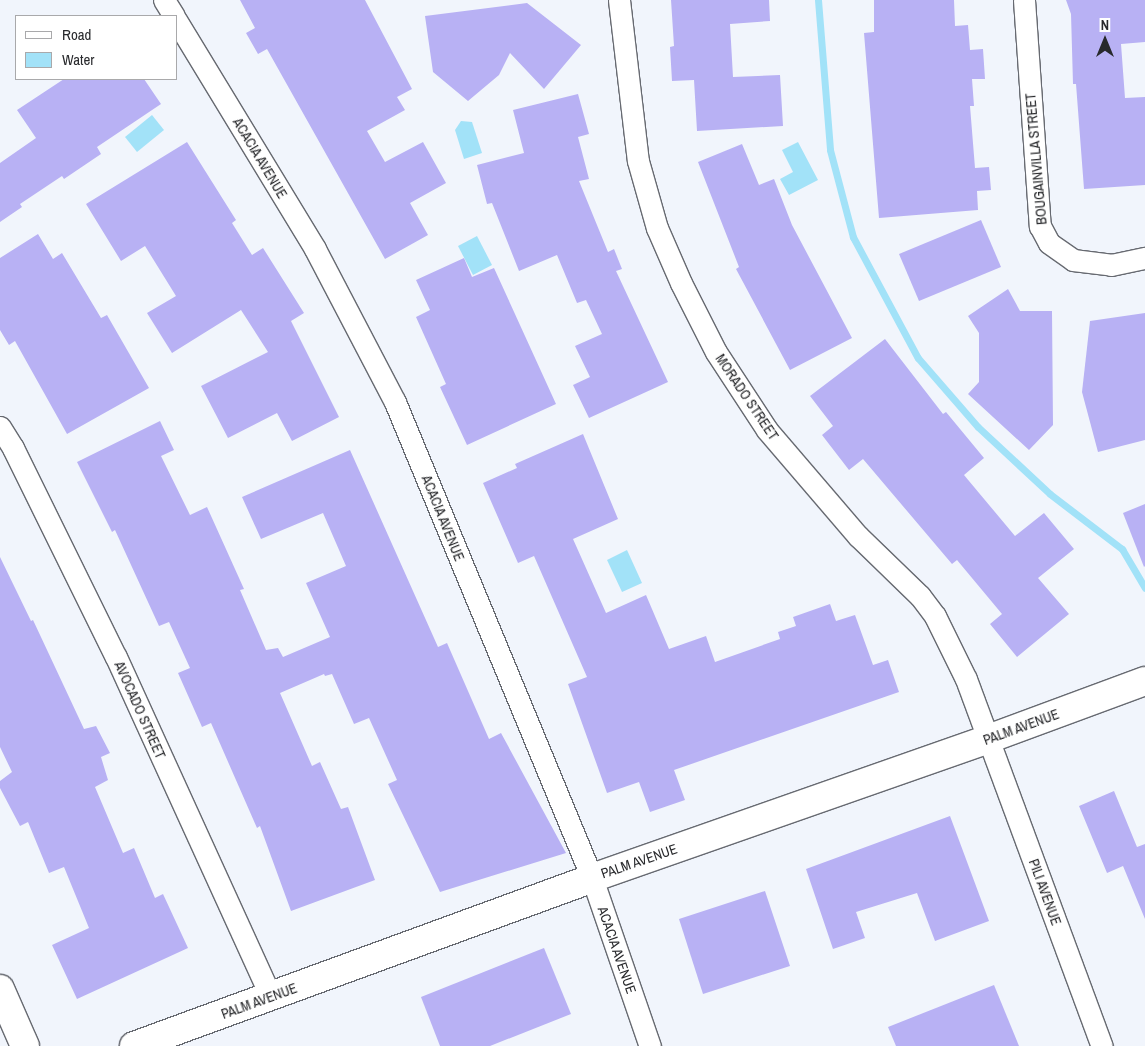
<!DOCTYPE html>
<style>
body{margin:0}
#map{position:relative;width:1145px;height:1046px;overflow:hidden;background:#f1f5fc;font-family:"Archivo Narrow",sans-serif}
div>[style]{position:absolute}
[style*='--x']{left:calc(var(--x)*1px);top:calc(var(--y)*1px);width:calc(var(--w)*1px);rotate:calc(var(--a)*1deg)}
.water>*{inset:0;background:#a2e2f8}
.stream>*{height:7px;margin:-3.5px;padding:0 3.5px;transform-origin:3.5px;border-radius:3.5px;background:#a2e2f8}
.building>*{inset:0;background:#b8b1f4}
.roads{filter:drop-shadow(1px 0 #676a71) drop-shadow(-1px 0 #676a71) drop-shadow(0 1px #676a71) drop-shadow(0 -1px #676a71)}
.street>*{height:21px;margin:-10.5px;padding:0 10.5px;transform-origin:10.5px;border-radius:10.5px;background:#fff}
.secondary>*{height:28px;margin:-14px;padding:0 14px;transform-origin:14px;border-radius:14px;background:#fff}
span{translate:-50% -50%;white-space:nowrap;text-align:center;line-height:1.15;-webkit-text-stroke:5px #fff;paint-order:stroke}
.street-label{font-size:14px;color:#28292c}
.legend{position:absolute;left:15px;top:15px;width:162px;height:65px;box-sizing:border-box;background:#fff;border:1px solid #a9a9ab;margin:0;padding:6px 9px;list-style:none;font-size:15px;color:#28292c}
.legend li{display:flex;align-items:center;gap:10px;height:25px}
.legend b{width:25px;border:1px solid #a9a9ab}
.north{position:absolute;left:1080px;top:15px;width:50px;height:50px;-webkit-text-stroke:4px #fff;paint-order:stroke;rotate:0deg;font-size:14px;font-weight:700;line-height:20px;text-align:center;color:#28292c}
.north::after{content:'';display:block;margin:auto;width:18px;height:22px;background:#28292c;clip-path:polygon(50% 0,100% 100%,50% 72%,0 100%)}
</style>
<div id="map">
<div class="water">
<i style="clip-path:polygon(152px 115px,164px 130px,137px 152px,125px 137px)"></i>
<i style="clip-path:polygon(461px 121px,472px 122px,482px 153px,464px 159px,455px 130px)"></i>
<i style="clip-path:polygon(798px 142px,818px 180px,789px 195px,780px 179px,793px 172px,782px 150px)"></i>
<i style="clip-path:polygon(477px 236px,492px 265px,473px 275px,458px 246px)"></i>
<i style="clip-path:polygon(627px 550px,642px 583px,622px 592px,607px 560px)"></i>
</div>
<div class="stream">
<i style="--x:818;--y:0;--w:150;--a:85.4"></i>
<i style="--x:830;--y:150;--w:90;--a:75.2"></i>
<i style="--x:853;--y:237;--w:137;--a:61.8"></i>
<i style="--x:918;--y:358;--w:91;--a:49"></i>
<i style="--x:978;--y:427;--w:98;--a:42.9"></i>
<i style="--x:1050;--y:494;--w:91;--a:37.4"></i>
<i style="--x:1122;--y:549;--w:45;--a:59.5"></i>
</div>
<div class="building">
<i style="clip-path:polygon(240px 0,365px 0,412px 89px,397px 97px,405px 110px,367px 131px,385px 162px,423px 142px,446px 183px,410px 203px,428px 235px,385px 259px,267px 49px,258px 54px,246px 33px,255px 28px)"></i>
<i style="clip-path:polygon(671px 0,769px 0,770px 21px,730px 24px,733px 77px,780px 75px,783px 126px,697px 131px,694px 80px,672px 81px,670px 47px,674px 46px)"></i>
<i style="clip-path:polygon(874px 0,954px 0,955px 26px,968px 25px,970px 50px,983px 49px,985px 79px,972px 79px,974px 106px,970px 106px,975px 168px,989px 167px,991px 190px,977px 191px,978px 210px,879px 218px,864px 33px,874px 32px)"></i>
<i style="clip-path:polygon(1066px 0,1145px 0,1145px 42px,1121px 44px,1125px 98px,1145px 97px,1145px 185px,1084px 189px,1076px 84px,1073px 84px,1071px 14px)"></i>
<i style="clip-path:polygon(527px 3px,581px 45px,544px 89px,510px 53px,499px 75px,468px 101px,433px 72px,425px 16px)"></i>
<i style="clip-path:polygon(64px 79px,144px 79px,161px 104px,97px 147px,101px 154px,64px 179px,62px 176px,20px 204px,22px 207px,0 222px,0 163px,36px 138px,17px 110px)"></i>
<i style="clip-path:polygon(578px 94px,589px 134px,578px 137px,589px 179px,579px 181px,608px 252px,614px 249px,622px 269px,616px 271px,668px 382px,589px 418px,573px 385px,590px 377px,575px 346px,602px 334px,586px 300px,577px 303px,557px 255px,519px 271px,492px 203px,487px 204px,477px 165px,524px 153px,513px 110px)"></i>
<i style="clip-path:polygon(187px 142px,236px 220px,232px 223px,252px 255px,263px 248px,304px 313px,291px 321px,339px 417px,292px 441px,277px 413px,228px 438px,201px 386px,268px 352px,241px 310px,172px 353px,147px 313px,176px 296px,145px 246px,121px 261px,86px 204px)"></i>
<i style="clip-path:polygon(742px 144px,759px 185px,774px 179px,792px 225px,852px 338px,790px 370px,736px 269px,739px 267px,698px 162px)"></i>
<i style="clip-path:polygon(981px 220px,1001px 267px,919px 301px,899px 254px)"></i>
<i style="clip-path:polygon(38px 234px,53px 259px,62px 253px,101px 318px,107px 315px,149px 388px,67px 434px,15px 341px,9px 345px,0 330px,0 258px)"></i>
<i style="clip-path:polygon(464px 258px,472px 277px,494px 268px,556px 404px,467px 445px,440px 387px,446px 384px,416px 317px,430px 310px,416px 280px)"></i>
<i style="clip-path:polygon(1008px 289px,1020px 311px,1052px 311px,1053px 425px,1029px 450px,968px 394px,979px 382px,979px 333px,968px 316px)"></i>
<i style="clip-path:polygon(1145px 313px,1145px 440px,1098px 452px,1082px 392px,1090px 321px)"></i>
<i style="clip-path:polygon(885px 339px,943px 414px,946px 412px,984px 458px,964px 475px,1015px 536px,1044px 513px,1074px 549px,1038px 578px,1069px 614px,1017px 657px,990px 624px,1002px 614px,957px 560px,952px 564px,863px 459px,849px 470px,822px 435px,833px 426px,810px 396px)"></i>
<i style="clip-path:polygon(160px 421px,174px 450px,161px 456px,190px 515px,207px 507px,244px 589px,240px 590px,266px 650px,278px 648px,283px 657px,330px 637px,306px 583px,346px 566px,323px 513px,261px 539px,242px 497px,350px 450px,438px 647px,447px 643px,489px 739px,501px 733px,566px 853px,440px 892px,388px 784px,397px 780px,369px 718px,354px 724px,332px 674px,325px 676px,324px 674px,280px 693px,312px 766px,320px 762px,341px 809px,348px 807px,375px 880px,291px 911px,260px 826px,257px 828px,211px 723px,202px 727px,178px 673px,190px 668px,169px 622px,159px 626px,115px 530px,112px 532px,77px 462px)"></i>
<i style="clip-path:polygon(583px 434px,618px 519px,573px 539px,606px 613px,646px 595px,669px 649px,706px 636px,715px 662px,780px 639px,778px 632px,796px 626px,793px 617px,830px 604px,836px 621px,855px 615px,873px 665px,888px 660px,899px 692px,674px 770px,685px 800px,650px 812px,639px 782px,607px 793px,568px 684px,587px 677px,534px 556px,518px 563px,483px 483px,517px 468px,515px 464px)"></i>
<i style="clip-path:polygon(1145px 504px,1145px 566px,1144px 567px,1123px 513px)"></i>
<i style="clip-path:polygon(0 557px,31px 621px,33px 620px,84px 729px,96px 726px,110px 753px,101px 757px,108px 780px,95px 787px,123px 853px,134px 848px,155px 898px,163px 894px,188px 948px,77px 999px,52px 945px,89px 928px,64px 867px,49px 873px,28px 822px,20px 826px,0 788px,0 781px,12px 772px,0 747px)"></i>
<i style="clip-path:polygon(1114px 791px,1137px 847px,1145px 844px,1145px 919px,1123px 866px,1107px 873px,1079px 806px)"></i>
<i style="clip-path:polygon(950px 816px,989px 921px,935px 941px,917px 893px,856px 912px,865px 938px,833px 949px,806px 869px)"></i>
<i style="clip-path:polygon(765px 891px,790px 966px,703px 994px,679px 919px)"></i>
<i style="clip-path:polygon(544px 948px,571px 1014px,490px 1046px,440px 1046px,421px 997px)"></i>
<i style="clip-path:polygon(994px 985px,1019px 1046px,896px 1046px,888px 1027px)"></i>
</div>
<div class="roads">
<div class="street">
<i style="--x:164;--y:0;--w:19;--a:58"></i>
<i style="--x:619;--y:0;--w:162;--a:83.3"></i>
<i style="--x:638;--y:161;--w:70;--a:74.2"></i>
<i style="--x:657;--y:228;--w:60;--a:66.4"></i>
<i style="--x:681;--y:283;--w:77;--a:63.1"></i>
<i style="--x:716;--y:352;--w:93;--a:56.8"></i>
<i style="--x:767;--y:430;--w:140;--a:49.4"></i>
<i style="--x:858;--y:536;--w:86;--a:44.1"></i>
<i style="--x:920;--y:596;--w:25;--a:53"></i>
<i style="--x:935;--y:616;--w:70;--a:63.8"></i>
<i style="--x:966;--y:679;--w:391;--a:69.7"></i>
<i style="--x:1024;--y:0;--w:227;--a:86"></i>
<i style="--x:1040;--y:226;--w:19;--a:62"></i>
<i style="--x:1049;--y:243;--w:29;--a:35"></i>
<i style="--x:1073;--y:260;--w:38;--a:7"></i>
<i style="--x:1111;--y:265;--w:35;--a:-12"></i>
<i style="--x:176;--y:20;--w:268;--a:58.7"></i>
<i style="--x:315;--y:249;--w:173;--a:62.4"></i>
<i style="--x:395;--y:402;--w:515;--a:67.52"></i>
<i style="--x:592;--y:878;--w:178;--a:71"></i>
<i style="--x:0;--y:427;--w:25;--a:58"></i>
<i style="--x:13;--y:448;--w:233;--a:63.8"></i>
<i style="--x:116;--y:657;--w:374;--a:65.5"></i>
</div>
<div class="secondary">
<i style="--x:0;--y:989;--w:62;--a:66.3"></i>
<i style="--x:134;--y:1046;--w:488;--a:-20.1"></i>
<i style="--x:592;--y:878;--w:420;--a:-19.3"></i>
<i style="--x:988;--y:739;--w:167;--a:-20.3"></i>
</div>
</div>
<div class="street-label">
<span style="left:260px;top:158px;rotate:59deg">ACACIA AVENUE</span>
<span style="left:1036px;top:159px;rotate:-95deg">BOUGAINVILLA STREET</span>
<span style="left:747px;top:397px;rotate:56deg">MORADO STREET</span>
<span style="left:443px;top:518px;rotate:68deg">ACACIA AVENUE</span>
<span style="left:140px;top:710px;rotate:66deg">AVOCADO STREET</span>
<span style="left:1021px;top:727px;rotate:-20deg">PALM AVENUE</span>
<span style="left:639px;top:861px;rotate:-19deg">PALM AVENUE</span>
<span style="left:1045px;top:892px;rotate:70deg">PILI AVENUE</span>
<span style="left:617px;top:950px;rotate:71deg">ACACIA AVENUE</span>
<span style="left:259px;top:1001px;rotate:-20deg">PALM AVENUE</span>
</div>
<ul class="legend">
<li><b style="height:6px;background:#fff"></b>Road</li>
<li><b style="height:14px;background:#a2e2f8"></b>Water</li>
</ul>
<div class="north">N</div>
</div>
